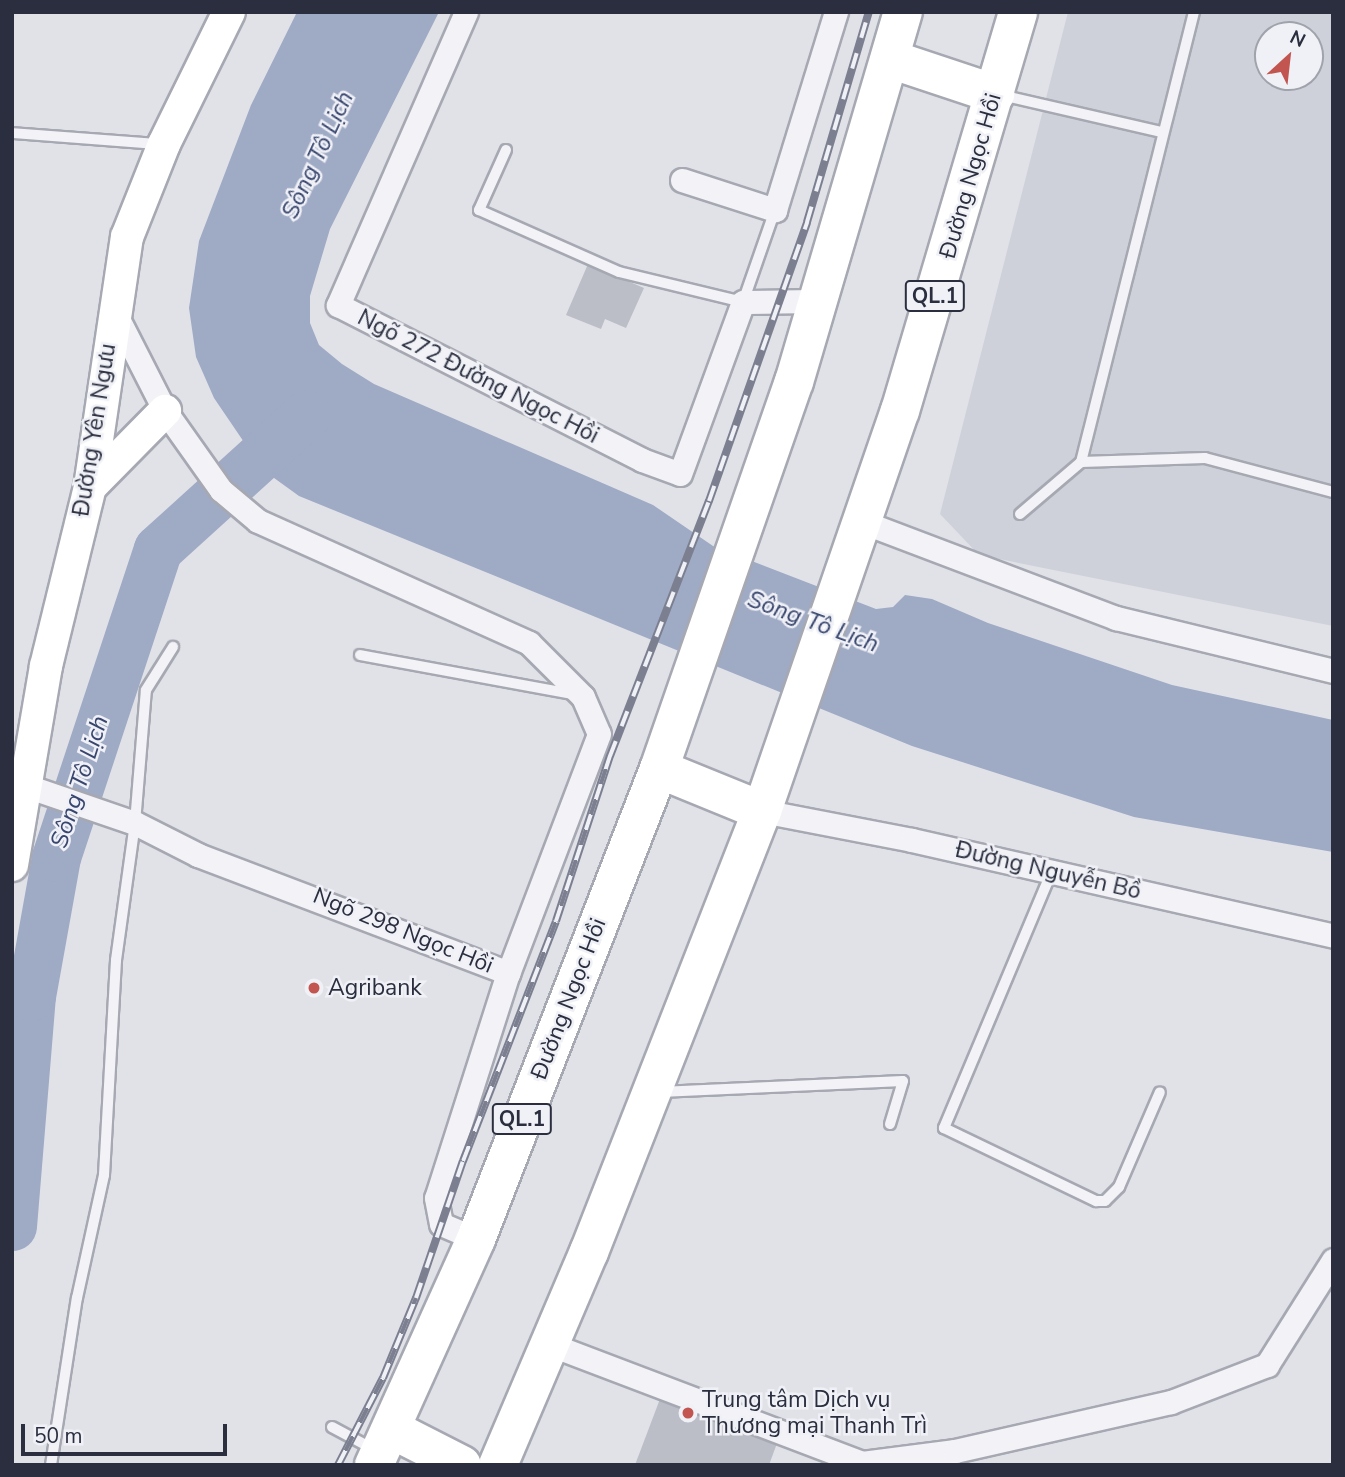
<!DOCTYPE html>
<meta charset="utf-8">
<style>
body{margin:0}
#map{position:relative;width:1345px;height:1477px;overflow:hidden;background:#e1e2e8;font-family:"Nunito Sans",sans-serif}
div>[style]{position:absolute}
[style*='--x']{left:calc(var(--x)*1px);top:calc(var(--y)*1px);width:calc(var(--w)*1px);rotate:calc(var(--a)*1deg)}
.built>*{inset:0;background:#cfd1da}
.water>*{inset:0;background:#9faac5}
.river>*{height:49px;margin:-24.5px;padding:0 24.5px;transform-origin:24.5px;border-radius:24.5px;background:#9faac5}
.building>*{inset:0;background:#bbbdc7}
.roads{filter:drop-shadow(2px 0 #a6a8b2) drop-shadow(-2px 0 #a6a8b2) drop-shadow(0 2px #a6a8b2) drop-shadow(0 -2px #a6a8b2)}
.lane>*{height:10px;margin:-5px;padding:0 5px;transform-origin:5px;border-radius:5px;background:#f3f3f7}
.street>*{height:23px;margin:-11.5px;padding:0 11.5px;transform-origin:11.5px;border-radius:11.5px;background:#f3f3f7}
.secondary>*{height:32px;margin:-16px;padding:0 16px;transform-origin:16px;border-radius:16px;background:#fff}
.highway>*{height:38px;margin:-19px;padding:0 19px;transform-origin:19px;border-radius:19px;background:#fff}
.rail>*{height:8px;margin-top:-4px;transform-origin:0;background:repeating-linear-gradient(90deg,#f0f1f6 0 16px,#7b7f90 0 32px);box-sizing:border-box;border-block:2px solid #7b7f90}
.dots>*{width:19px;height:19px;translate:-50% -50%;box-sizing:border-box;border:4px solid #f0f1f6;border-radius:50%}
span{translate:-50% -50%;white-space:nowrap;text-align:center;line-height:1.15;-webkit-text-stroke:5px #f0f1f6;paint-order:stroke}
.shield-label span{padding:2px 5px;background:#f0f1f6;border:2px solid;border-radius:5px;-webkit-text-stroke-width:0}
.shield-label{font-size:21px;color:#2a2e3e;font-weight:700}
.street-label{font-size:23px;color:#2a2e3e}
.poi-label{font-size:23px;color:#2a2e3e}
.left{translate:0 -50%;text-align:left}
.water-label{font-size:24px;color:#38466f;font-style:italic}
.frame{position:absolute;inset:0;border:14px solid #2a2e3e;pointer-events:none}
.north{position:absolute;left:1254px;top:21px;width:70px;height:70px;box-sizing:border-box;background:#f0f1f6;border:2px solid #a1a3ac;border-radius:50%;rotate:27deg;font-size:19px;font-weight:700;line-height:28px;text-align:center;color:#2a2e3e}
.north::after{content:'';display:block;margin:auto;width:24px;height:32px;background:#c25550;clip-path:polygon(50% 0,100% 100%,50% 72%,0 100%)}
.scale{position:absolute;left:21px;top:1424px;width:206px;height:32px;box-sizing:border-box;border:4px solid #2a2e3e;border-top:0;padding-left:9px;font-size:21px;line-height:24px;white-space:nowrap;color:#2a2e3e;-webkit-text-stroke:5px #f0f1f6;paint-order:stroke}
</style>
<div id="map">
<div class="built">
<i style="clip-path:polygon(evenodd,1068px 12px,1333px 12px,1333px 626px,979px 555px,940px 514px,1068px 12px,1268px 35px,1310px 35px,1310px 77px,1268px 77px,1268px 35px)"></i>
</div>
<div class="water">
<i style="clip-path:polygon(297px 12px,439px 12px,330px 229px,310px 296px,310px 323px,319px 345px,342px 364px,374px 384px,653px 505px,713px 546px,876px 609px,893px 607px,905px 595px,932px 599px,988px 623px,1172px 685px,1333px 720px,1333px 852px,1134px 817px,912px 746px,299px 496px,263px 470px,214px 398px,196px 357px,189px 308px,199px 241px,251px 105px)"></i>
</div>
<div class="river">
<i style="--x:12;--y:1226;--w:231;--a:-85.3"></i>
<i style="--x:31;--y:996;--w:141;--a:-79.8"></i>
<i style="--x:56;--y:857;--w:324;--a:-71.7"></i>
<i style="--x:158;--y:549;--w:200;--a:-42.2"></i>
</div>
<div class="building">
<i style="clip-path:polygon(588px 264px,644px 288px,626px 328px,605px 319px,601px 329px,566px 315px)"></i>
<i style="clip-path:polygon(663px 1391px,780px 1435px,769px 1465px,635px 1465px)"></i>
</div>
<div class="roads">
<div class="lane">
<i style="--x:1001;--y:95;--w:164;--a:13"></i>
<i style="--x:12;--y:133;--w:147;--a:4.3"></i>
<i style="--x:506;--y:150;--w:66;--a:114.2"></i>
<i style="--x:479;--y:210;--w:153;--a:23.9"></i>
<i style="--x:619;--y:272;--w:128;--a:13.6"></i>
<i style="--x:743;--y:302;--w:97;--a:-70.8"></i>
<i style="--x:1081;--y:462;--w:464;--a:-75.9"></i>
<i style="--x:1020;--y:514;--w:80;--a:-40.4"></i>
<i style="--x:1081;--y:462;--w:124;--a:-1.8"></i>
<i style="--x:1205;--y:458;--w:132;--a:14.9"></i>
<i style="--x:360;--y:655;--w:221;--a:10.4"></i>
<i style="--x:1052;--y:871;--w:279;--a:112.8"></i>
<i style="--x:944;--y:1128;--w:169;--a:25.7"></i>
<i style="--x:1096;--y:1201;--w:9;--a:0"></i>
<i style="--x:1105;--y:1201;--w:20;--a:-45"></i>
<i style="--x:1119;--y:1187;--w:103;--a:-66.7"></i>
<i style="--x:660;--y:1092;--w:243;--a:-2.6"></i>
<i style="--x:903;--y:1081;--w:45;--a:106.8"></i>
<i style="--x:332;--y:1427;--w:49;--a:28.1"></i>
<i style="--x:51;--y:1465;--w:169;--a:-81.2"></i>
<i style="--x:77;--y:1298;--w:126;--a:-77.6"></i>
<i style="--x:104;--y:1175;--w:215;--a:-86.8"></i>
<i style="--x:116;--y:960;--w:138;--a:-82.1"></i>
<i style="--x:135;--y:823;--w:133;--a:-85.3"></i>
<i style="--x:146;--y:690;--w:51;--a:-57.9"></i>
</div>
<div class="street">
<i style="--x:466;--y:12;--w:320;--a:113.6"></i>
<i style="--x:338;--y:305;--w:341;--a:27"></i>
<i style="--x:642;--y:460;--w:40;--a:20.2"></i>
<i style="--x:680;--y:474;--w:183;--a:-69.9"></i>
<i style="--x:743;--y:302;--w:75;--a:-0.8"></i>
<i style="--x:682;--y:180;--w:98;--a:17.9"></i>
<i style="--x:775;--y:210;--w:207;--a:-72.9"></i>
<i style="--x:115;--y:313;--w:110;--a:63"></i>
<i style="--x:165;--y:411;--w:97;--a:54.7"></i>
<i style="--x:221;--y:490;--w:48;--a:40"></i>
<i style="--x:258;--y:521;--w:297;--a:24.2"></i>
<i style="--x:529;--y:643;--w:76;--a:45"></i>
<i style="--x:583;--y:697;--w:40;--a:66.6"></i>
<i style="--x:599;--y:734;--w:256;--a:110.8"></i>
<i style="--x:863;--y:522;--w:271;--a:20.8"></i>
<i style="--x:1116;--y:618;--w:223;--a:13.7"></i>
<i style="--x:12;--y:781;--w:130;--a:18.9"></i>
<i style="--x:135;--y:823;--w:71;--a:26.9"></i>
<i style="--x:198;--y:855;--w:332;--a:20.8"></i>
<i style="--x:508;--y:973;--w:236;--a:107.7"></i>
<i style="--x:436;--y:1198;--w:26;--a:79"></i>
<i style="--x:441;--y:1224;--w:38;--a:23"></i>
<i style="--x:762;--y:811;--w:153;--a:10.9"></i>
<i style="--x:912;--y:840;--w:432;--a:12.8"></i>
<i style="--x:549;--y:1344;--w:335;--a:20.8"></i>
<i style="--x:862;--y:1463;--w:94;--a:-7.4"></i>
<i style="--x:955;--y:1451;--w:221;--a:-12.8"></i>
<i style="--x:1171;--y:1402;--w:103;--a:-21.1"></i>
<i style="--x:1267;--y:1365;--w:124;--a:-57.8"></i>
</div>
<div class="secondary">
<i style="--x:90;--y:487;--w:107;--a:-45.4"></i>
<i style="--x:12;--y:865;--w:202;--a:-80.3"></i>
<i style="--x:46;--y:666;--w:184;--a:-76.2"></i>
<i style="--x:90;--y:487;--w:253;--a:-81.6"></i>
<i style="--x:127;--y:237;--w:100;--a:-68.3"></i>
<i style="--x:164;--y:144;--w:147;--a:-63.8"></i>
</div>
<div class="highway">
<i style="--x:890;--y:59;--w:111;--a:18.4"></i>
<i style="--x:659;--y:769;--w:111;--a:22.2"></i>
<i style="--x:393;--y:1430;--w:77;--a:26.9"></i>
<i style="--x:374;--y:1465;--w:248;--a:-65.7"></i>
<i style="--x:476;--y:1239;--w:504;--a:-68.73"></i>
<i style="--x:659;--y:769;--w:410;--a:-70.8"></i>
<i style="--x:794;--y:382;--w:386;--a:-73.6"></i>
<i style="--x:498;--y:1465;--w:232;--a:-66.9"></i>
<i style="--x:589;--y:1252;--w:474;--a:-68.6"></i>
<i style="--x:762;--y:811;--w:423;--a:-71"></i>
<i style="--x:900;--y:411;--w:416;--a:-73.5"></i>
</div>
</div>
<div class="rail">
<i style="--x:338;--y:1465;--w:98;--a:-62.7"></i>
<i style="--x:383;--y:1378;--w:87;--a:-67.6"></i>
<i style="--x:416;--y:1298;--w:145;--a:-71.1"></i>
<i style="--x:463;--y:1161;--w:257;--a:-68.8"></i>
<i style="--x:556;--y:921;--w:174;--a:-71.9"></i>
<i style="--x:610;--y:756;--w:274;--a:-68.8"></i>
<i style="--x:709;--y:501;--w:296;--a:-70.6"></i>
<i style="--x:807;--y:222;--w:219;--a:-73.6"></i>
</div>
<div class="dots">
<i style="left:314px;top:988px;background:#c25550"></i>
<i style="left:688px;top:1413px;background:#c25550"></i>
</div>
<div class="shield-label">
<span style="left:935px;top:296px">QL.1</span>
<span style="left:522px;top:1119px">QL.1</span>
</div>
<div class="street-label">
<span style="left:971px;top:176px;rotate:-74deg">Đường Ngọc Hồi</span>
<span style="left:478px;top:377px;rotate:27deg">Ngõ 272 Đường Ngọc Hồi</span>
<span style="left:95px;top:430px;rotate:-81deg">Đường Yên Ngưu</span>
<span style="left:1048px;top:871px;rotate:13deg">Đường Nguyễn Bồ</span>
<span style="left:403px;top:931px;rotate:22deg">Ngõ 298 Ngọc Hồi</span>
<span style="left:569px;top:999px;rotate:-69deg">Đường Ngọc Hồi</span>
</div>
<div class="poi-label">
<span class="left" style="left:328px;top:988px">Agribank</span>
<span class="left" style="left:702px;top:1413px">Trung tâm Dịch vụ<br>Thương mại Thanh Trì</span>
</div>
<div class="water-label">
<span style="left:318px;top:155px;rotate:-65deg">Sông Tô Lịch</span>
<span style="left:813px;top:622px;rotate:20deg">Sông Tô Lịch</span>
<span style="left:80px;top:782px;rotate:-72deg">Sông Tô Lịch</span>
</div>
<div class="frame"></div>
<div class="north">N</div>
<div class="scale">50 m</div>
</div>
